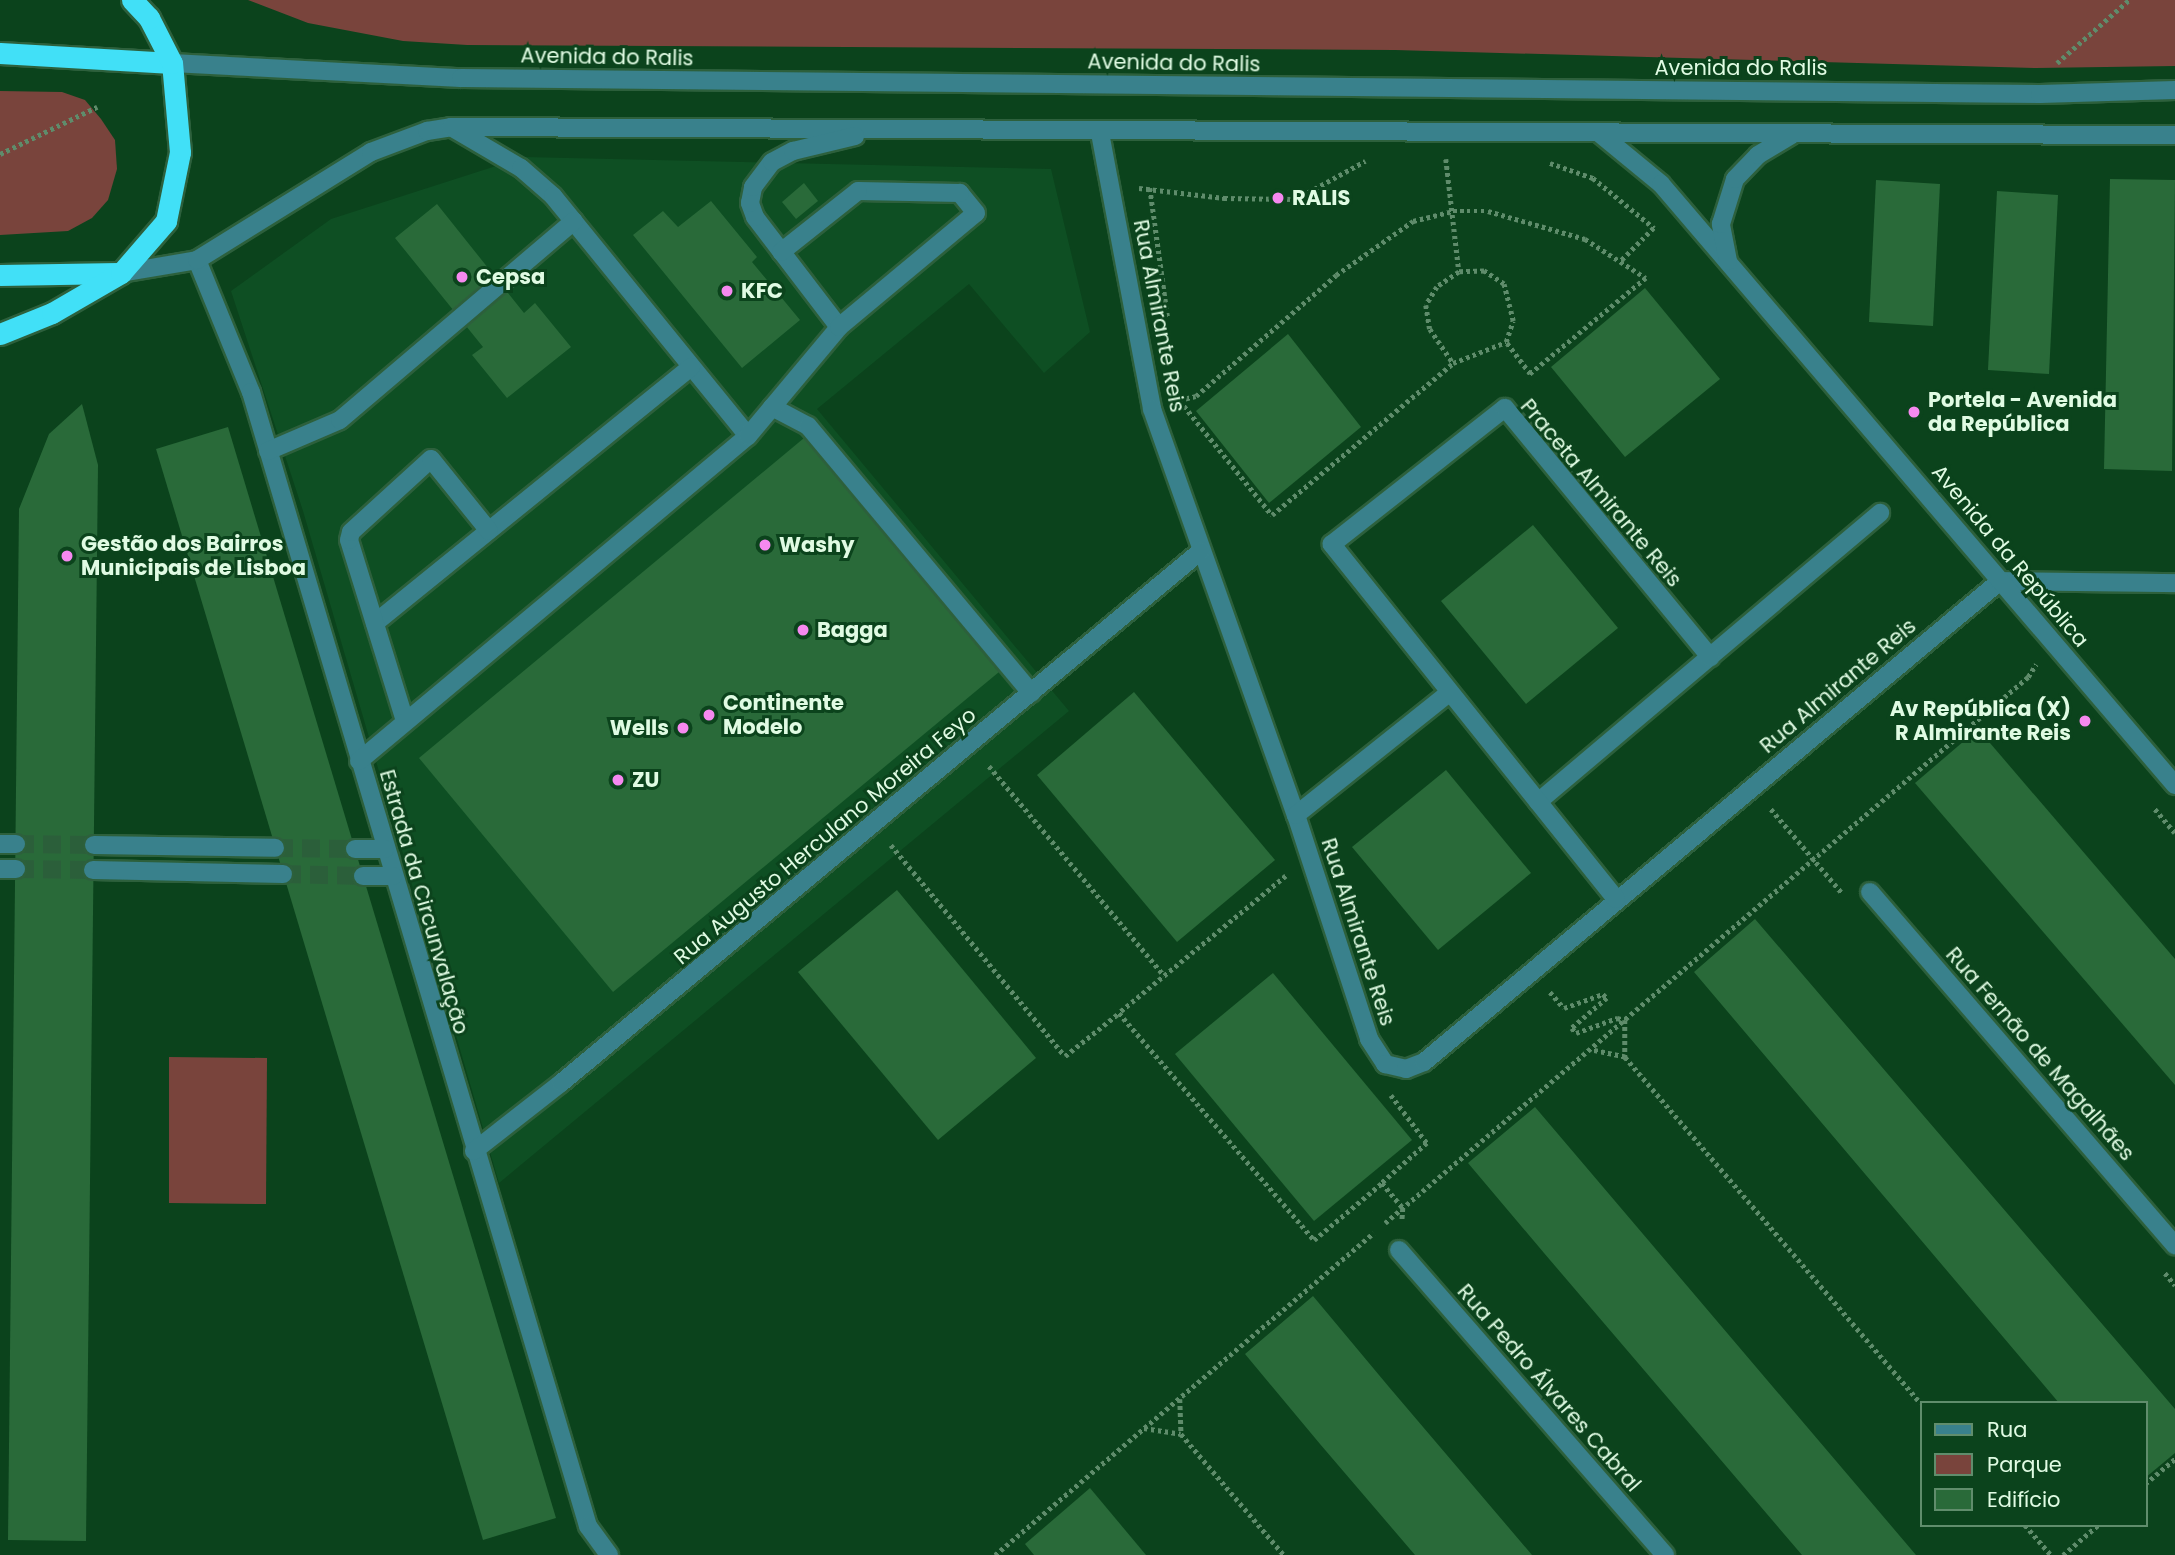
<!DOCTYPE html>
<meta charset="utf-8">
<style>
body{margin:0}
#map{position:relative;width:2175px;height:1555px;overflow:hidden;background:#0b431c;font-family:Poppins,sans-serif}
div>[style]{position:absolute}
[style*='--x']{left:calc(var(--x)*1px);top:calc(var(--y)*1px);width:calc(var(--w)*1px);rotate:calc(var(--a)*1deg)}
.built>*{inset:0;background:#0e4f23}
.green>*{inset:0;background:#79443c}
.building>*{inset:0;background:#296a39}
.minor-tunnel>*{height:18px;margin-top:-9px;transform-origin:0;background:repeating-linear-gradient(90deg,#2b5f3a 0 18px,transparent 0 27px)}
.path>*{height:4.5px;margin-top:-2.25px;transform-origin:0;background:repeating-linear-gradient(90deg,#5f8c6b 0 3.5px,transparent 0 7px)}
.roads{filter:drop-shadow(2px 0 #2d603c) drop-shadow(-2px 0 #2d603c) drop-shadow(0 2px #2d603c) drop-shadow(0 -2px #2d603c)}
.minor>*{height:18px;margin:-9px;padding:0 9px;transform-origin:9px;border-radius:9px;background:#39818c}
.highway>*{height:21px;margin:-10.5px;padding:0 10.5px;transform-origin:10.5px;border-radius:10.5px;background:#41e0f7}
.dots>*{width:19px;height:19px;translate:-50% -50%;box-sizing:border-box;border:4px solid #0b431c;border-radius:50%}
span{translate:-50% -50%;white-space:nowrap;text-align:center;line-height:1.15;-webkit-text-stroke:6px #0b431c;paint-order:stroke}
.street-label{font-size:21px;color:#e0fbe3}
.poi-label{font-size:21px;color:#e0fbe3;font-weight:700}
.left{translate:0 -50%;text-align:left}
.right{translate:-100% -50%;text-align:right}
.legend{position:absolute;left:1920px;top:1401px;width:228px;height:126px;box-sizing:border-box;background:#0b431c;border:2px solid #608d6c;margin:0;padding:9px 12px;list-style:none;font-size:21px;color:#e0fbe3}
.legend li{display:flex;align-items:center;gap:14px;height:35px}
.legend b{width:35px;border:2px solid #608d6c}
</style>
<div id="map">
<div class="built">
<i style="clip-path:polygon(524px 157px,1051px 169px,1090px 332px,1044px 373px,969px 284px,817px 409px,1069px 711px,499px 1183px,303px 511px,231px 291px,331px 219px)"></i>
</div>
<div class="green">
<i style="clip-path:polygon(248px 0,2175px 0,2175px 66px,2036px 68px,1395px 50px,467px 45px,403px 41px,308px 23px)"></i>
<i style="clip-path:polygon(0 91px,62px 92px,85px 100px,101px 119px,115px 140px,117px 169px,108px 200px,92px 218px,68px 231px,0 235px)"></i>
<i style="clip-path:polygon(169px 1057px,267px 1058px,266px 1204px,169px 1203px)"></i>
</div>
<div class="building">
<i style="clip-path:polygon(2110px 179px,2175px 180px,2172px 471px,2104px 469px)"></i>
<i style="clip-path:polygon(1876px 180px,1940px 184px,1933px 326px,1869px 322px)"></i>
<i style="clip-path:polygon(804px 183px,818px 201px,796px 219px,782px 202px)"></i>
<i style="clip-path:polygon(1997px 191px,2058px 195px,2049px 374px,1988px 370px)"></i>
<i style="clip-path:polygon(711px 201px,757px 257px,752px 262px,800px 320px,742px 368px,633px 235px,663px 211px,678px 227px)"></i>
<i style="clip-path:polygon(437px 204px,524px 313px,535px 303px,571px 347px,507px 398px,472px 355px,483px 347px,395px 238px)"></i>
<i style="clip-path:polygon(1645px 288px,1720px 379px,1625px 457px,1551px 367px)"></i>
<i style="clip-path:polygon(1288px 334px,1361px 427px,1269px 503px,1196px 411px)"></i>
<i style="clip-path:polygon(82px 404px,98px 465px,86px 1541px,8px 1540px,19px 509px,49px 434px)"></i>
<i style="clip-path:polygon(228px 427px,556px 1518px,483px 1540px,156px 449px)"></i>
<i style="clip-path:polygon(804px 438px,999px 672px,613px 992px,419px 758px)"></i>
<i style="clip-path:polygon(1533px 525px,1618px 628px,1526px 704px,1441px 601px)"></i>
<i style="clip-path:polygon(1134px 692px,1275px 860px,1177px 942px,1037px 775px)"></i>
<i style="clip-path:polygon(1978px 729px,2175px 959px,2175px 1085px,1915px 783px)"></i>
<i style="clip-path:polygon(1446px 770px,1531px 873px,1438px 950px,1352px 847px)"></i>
<i style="clip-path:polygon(897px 890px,1036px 1058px,938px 1140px,798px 972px)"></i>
<i style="clip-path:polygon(1755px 919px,2175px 1409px,2175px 1453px,2145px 1478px,2145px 1403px,2059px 1403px,1694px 972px)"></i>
<i style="clip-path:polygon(1273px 973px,1412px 1140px,1314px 1221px,1175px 1054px)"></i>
<i style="clip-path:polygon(1535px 1107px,1802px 1421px,1916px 1555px,1802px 1555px,1544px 1253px,1468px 1163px)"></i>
<i style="clip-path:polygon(1313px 1296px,1389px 1387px,1532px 1555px,1415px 1555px,1320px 1444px,1245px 1354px)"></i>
<i style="clip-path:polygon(1090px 1488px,1146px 1555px,1034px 1555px,1025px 1544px)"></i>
</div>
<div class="minor-tunnel">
<i style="--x:16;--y:844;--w:78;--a:0.7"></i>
<i style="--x:275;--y:848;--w:80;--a:0.7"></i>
<i style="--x:16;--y:869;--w:77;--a:0.7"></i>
<i style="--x:283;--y:874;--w:80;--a:1.4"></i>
</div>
<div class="path">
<i style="--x:2057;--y:63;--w:96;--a:-41.2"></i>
<i style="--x:0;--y:154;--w:108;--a:-25.9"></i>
<i style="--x:1446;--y:159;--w:114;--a:83.4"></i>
<i style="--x:1550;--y:163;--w:46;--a:19.2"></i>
<i style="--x:1593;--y:178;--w:79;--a:39.3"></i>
<i style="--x:1654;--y:228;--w:47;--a:135"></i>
<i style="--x:1139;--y:188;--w:86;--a:6.7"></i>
<i style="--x:1224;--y:198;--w:72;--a:0.8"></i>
<i style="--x:1296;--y:199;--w:79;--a:-28.8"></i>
<i style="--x:1150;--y:188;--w:132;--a:82.2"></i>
<i style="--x:1179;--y:400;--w:17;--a:-13"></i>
<i style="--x:1196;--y:396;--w:185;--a:-40.8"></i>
<i style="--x:1336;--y:275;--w:94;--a:-35"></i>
<i style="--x:1413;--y:221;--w:41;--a:-14"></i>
<i style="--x:1453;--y:211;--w:35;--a:0"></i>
<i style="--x:1488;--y:211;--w:101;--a:16.1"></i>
<i style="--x:1585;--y:239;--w:72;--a:32.6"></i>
<i style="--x:1646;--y:278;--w:151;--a:140.4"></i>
<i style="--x:1530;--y:374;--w:40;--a:-127"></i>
<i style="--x:1506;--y:342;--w:22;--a:-72"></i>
<i style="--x:1513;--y:321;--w:38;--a:-104"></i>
<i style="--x:1504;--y:284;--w:24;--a:-147"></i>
<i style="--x:1484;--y:271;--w:25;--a:178"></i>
<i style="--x:1459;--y:272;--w:27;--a:146"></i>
<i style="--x:1437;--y:287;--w:21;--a:121"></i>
<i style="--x:1426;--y:305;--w:24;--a:81"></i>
<i style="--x:1430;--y:329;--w:41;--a:55.9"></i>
<i style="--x:1184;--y:406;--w:140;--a:51.1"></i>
<i style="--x:1272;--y:515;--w:236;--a:-40"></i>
<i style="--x:1453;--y:363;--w:57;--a:-21.6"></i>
<i style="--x:989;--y:766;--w:273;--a:50.1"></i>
<i style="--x:1771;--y:809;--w:110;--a:49.8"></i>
<i style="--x:2155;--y:809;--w:31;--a:50"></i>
<i style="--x:891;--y:845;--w:273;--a:50.5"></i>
<i style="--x:1065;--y:1056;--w:69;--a:-38.5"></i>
<i style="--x:1286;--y:876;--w:216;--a:140.6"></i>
<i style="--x:1119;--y:1013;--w:299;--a:49.3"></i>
<i style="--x:1314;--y:1240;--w:89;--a:-40"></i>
<i style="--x:1550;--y:992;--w:21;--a:49"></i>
<i style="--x:1564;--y:1008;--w:41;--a:-19.7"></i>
<i style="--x:1603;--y:994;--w:6;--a:45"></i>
<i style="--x:1607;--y:998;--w:46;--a:139.4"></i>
<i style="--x:1572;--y:1028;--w:6;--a:51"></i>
<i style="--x:1576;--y:1033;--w:44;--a:-20.1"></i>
<i style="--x:1617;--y:1018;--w:8;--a:14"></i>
<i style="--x:1625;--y:1020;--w:37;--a:90"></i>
<i style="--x:1625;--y:1057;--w:35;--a:-168"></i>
<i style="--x:1625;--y:1057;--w:455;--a:49.5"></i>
<i style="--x:1391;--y:1095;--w:60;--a:53.1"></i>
<i style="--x:1427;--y:1143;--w:60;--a:138.4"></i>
<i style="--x:1382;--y:1183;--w:33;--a:50"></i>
<i style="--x:1403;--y:1208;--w:13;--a:94"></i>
<i style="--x:1385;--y:1223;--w:844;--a:-40.34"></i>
<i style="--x:2028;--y:677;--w:15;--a:-58"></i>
<i style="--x:2165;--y:1273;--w:16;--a:50"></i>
<i style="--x:1180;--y:1399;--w:35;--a:88"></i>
<i style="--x:1181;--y:1434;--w:159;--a:49.6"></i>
<i style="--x:1144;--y:1428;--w:37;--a:9"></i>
<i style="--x:2145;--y:1484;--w:39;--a:-40"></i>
<i style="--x:2025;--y:1525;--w:40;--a:49"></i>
<i style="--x:995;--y:1555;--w:497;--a:-40.4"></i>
<i style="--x:2063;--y:1555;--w:46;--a:-40.6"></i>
</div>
<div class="roads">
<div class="minor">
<i style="--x:172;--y:63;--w:289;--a:3"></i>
<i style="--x:461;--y:78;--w:1579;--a:0.58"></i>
<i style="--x:2040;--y:94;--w:135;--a:-1.7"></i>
<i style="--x:451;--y:127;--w:81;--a:30.4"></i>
<i style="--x:521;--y:168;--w:43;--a:41.2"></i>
<i style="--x:553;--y:196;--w:309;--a:50.9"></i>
<i style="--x:1100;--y:133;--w:281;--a:79.3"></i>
<i style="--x:1152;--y:409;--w:431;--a:70.5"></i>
<i style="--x:1296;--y:815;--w:236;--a:71.9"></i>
<i style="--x:1369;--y:1039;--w:30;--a:57"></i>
<i style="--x:1385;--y:1064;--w:22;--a:13"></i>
<i style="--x:1406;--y:1069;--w:19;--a:-21"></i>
<i style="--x:1424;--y:1062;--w:750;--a:-39.86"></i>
<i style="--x:2000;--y:581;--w:175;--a:0.7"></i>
<i style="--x:1599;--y:133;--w:80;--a:39.4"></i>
<i style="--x:1661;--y:184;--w:791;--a:49.46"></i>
<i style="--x:197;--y:260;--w:143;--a:67.8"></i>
<i style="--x:251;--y:392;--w:1183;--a:73.45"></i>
<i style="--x:588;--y:1526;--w:36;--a:54"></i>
<i style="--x:1728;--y:261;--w:38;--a:-101"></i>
<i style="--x:1721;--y:224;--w:47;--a:-72.7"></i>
<i style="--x:1735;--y:179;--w:33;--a:-46"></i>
<i style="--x:1758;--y:155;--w:39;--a:-31"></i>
<i style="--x:121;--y:273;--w:77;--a:-9.7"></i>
<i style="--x:197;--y:260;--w:205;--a:-31.8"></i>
<i style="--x:371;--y:152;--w:60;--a:-20.6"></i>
<i style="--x:427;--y:131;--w:24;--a:-9"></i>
<i style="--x:451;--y:127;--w:1724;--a:0.27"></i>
<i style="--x:839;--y:327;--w:138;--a:-127.4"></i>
<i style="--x:755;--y:217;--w:15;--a:-110"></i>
<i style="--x:750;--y:203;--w:16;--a:-79"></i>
<i style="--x:753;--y:187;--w:31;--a:-53"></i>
<i style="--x:772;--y:162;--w:24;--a:-28"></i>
<i style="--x:793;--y:151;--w:64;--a:-13.6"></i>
<i style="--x:772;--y:407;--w:41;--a:27.8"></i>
<i style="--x:808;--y:426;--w:348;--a:50.1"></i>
<i style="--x:268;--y:451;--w:78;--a:-23.3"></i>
<i style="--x:340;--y:420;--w:307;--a:-40.4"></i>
<i style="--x:375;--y:623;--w:407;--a:-39"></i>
<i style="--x:405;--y:721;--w:189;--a:-107.2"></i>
<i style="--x:349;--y:540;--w:8;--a:-76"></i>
<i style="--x:351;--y:532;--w:108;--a:-42.4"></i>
<i style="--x:431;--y:459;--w:92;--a:51.1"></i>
<i style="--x:359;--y:761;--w:507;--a:-39.88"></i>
<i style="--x:748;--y:436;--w:142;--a:-50.1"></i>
<i style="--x:839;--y:327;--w:178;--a:-39.8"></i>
<i style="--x:976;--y:213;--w:26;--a:-129"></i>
<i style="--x:960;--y:193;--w:102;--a:-178.9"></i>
<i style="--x:858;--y:191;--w:98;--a:141.6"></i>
<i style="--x:1538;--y:802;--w:448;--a:-40.2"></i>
<i style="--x:1296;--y:815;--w:196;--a:-38.6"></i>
<i style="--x:0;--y:844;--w:16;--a:0"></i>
<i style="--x:94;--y:845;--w:181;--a:0.9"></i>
<i style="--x:355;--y:849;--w:30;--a:0"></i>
<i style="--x:0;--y:869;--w:16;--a:0"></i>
<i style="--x:93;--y:870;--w:190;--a:1.2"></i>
<i style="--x:363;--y:876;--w:30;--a:0"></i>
<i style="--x:1870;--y:892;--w:467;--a:49.2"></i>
<i style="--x:1616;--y:899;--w:455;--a:-128.7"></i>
<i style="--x:1332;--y:544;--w:220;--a:-38.2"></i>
<i style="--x:1505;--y:408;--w:323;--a:50.5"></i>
<i style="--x:474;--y:1151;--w:110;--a:-38"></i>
<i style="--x:561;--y:1083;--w:832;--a:-39.74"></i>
<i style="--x:1399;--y:1250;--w:405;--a:48.9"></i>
</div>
<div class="highway">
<i style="--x:0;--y:53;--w:172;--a:3.3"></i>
<i style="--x:0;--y:275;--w:119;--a:-1"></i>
<i style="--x:0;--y:334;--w:56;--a:-22"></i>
<i style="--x:52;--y:313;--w:80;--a:-30.1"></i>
<i style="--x:121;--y:273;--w:69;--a:-49.1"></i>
<i style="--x:166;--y:221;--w:70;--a:-78.5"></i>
<i style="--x:180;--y:152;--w:89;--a:-95.1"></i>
<i style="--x:172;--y:63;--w:51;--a:-117.1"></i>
<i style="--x:149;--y:18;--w:25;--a:-133"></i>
</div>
</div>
<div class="dots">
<i style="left:1278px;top:198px;background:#f589ef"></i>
<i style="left:462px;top:277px;background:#f589ef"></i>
<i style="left:727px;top:291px;background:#f589ef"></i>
<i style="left:1914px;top:412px;background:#f589ef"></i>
<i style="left:765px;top:545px;background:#f589ef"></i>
<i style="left:67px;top:556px;background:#f589ef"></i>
<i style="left:803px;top:630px;background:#f589ef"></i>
<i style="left:709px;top:715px;background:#f589ef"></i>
<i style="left:2085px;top:721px;background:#f589ef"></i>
<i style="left:683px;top:728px;background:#f589ef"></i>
<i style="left:618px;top:780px;background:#f589ef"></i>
</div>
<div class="street-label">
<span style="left:607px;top:57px;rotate:1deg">Avenida do Ralis</span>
<span style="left:1174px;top:63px;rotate:1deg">Avenida do Ralis</span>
<span style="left:1741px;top:68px">Avenida do Ralis</span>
<span style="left:1159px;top:316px;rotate:79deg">Rua Almirante Reis</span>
<span style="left:1601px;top:493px;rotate:50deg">Praceta Almirante Reis</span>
<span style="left:2010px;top:556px;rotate:50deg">Avenida da República</span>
<span style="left:1838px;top:686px;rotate:-40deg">Rua Almirante Reis</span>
<span style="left:825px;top:836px;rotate:-40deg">Rua Augusto Herculano Moreira Feyo</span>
<span style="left:424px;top:902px;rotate:74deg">Estrada da Circunvalação</span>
<span style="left:1358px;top:932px;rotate:72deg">Rua Almirante Reis</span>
<span style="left:2040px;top:1054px;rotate:49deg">Rua Fernão de Magalhães</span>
<span style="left:1549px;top:1388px;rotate:49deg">Rua Pedro Álvares Cabral</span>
</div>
<div class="poi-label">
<span class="left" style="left:1292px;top:198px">RALIS</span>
<span class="left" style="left:476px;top:277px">Cepsa</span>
<span class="left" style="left:741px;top:291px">KFC</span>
<span class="left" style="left:1928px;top:412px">Portela - Avenida<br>da República</span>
<span class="left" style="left:81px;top:556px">Gestão dos Bairros<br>Municipais de Lisboa</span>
<span class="left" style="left:779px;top:545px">Washy</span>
<span class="left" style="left:817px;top:630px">Bagga</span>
<span class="left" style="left:723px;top:715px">Continente<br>Modelo</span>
<span class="right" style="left:2071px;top:721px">Av República (X)<br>R Almirante Reis</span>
<span class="right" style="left:669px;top:728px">Wells</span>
<span class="left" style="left:632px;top:780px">ZU</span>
</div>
<ul class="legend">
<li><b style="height:9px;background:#39818c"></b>Rua</li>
<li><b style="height:19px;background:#79443c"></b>Parque</li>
<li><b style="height:19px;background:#296a39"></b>Edifício</li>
</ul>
</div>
